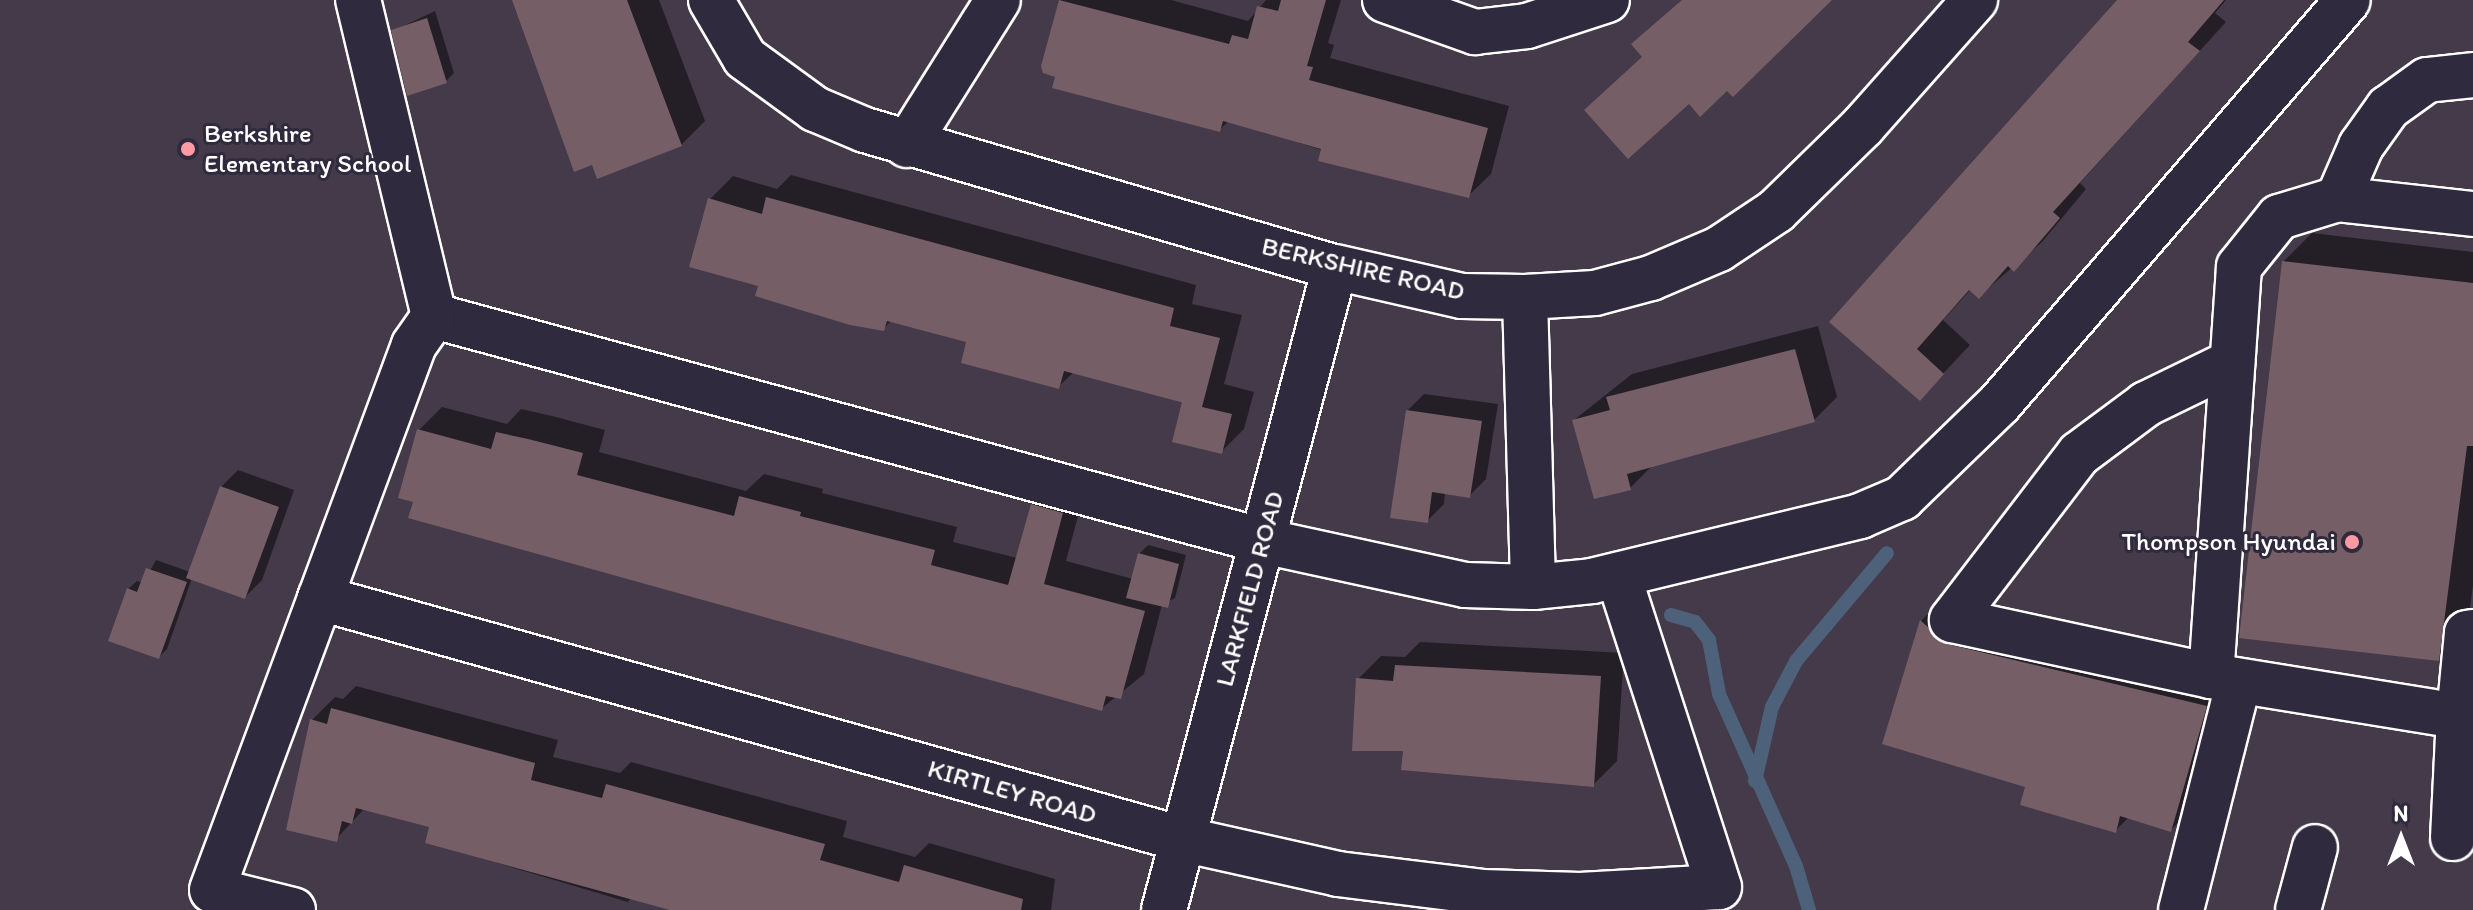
<!DOCTYPE html>
<style>
body{margin:0}
#map{position:relative;width:2473px;height:910px;overflow:hidden;background:#443a49;font-family:Itim,sans-serif}
div>[style]{position:absolute}
[style*='--x']{left:calc(var(--x)*1px);top:calc(var(--y)*1px);width:calc(var(--w)*1px);rotate:calc(var(--a)*1deg)}
.shadow>*{inset:0;background:#0007}
.stream>*{height:14px;margin:-7px;padding:0 7px;transform-origin:7px;border-radius:7px;background:#4e617a}
.building>*{inset:0;background:#765e66}
.roads{filter:drop-shadow(2px 0 #fff) drop-shadow(-2px 0 #fff) drop-shadow(0 2px #fff) drop-shadow(0 -2px #fff)}
.minor>*{height:44px;margin:-22px;padding:0 22px;transform-origin:22px;border-radius:22px;background:#2f2a3d}
.dots>*{width:22px;height:22px;translate:-50% -50%;box-sizing:border-box;border:4px solid #2f2a3d;border-radius:50%}
span{translate:-50% -50%;white-space:nowrap;text-align:center;line-height:1.15;-webkit-text-stroke:6px #2f2a3d;paint-order:stroke}
.poi-label{font-size:26px;color:#fff}
.left{translate:0 -50%;text-align:left}
.right{translate:-100% -50%;text-align:right}
.street-label{font-size:26px;color:#fff}
.north{position:absolute;left:2361px;top:798px;width:80px;height:80px;-webkit-text-stroke:6px #2f2a3d;paint-order:stroke;rotate:0deg;font-size:22px;font-weight:700;line-height:32px;text-align:center;color:#fff}
.north::after{content:'';display:block;margin:auto;width:28px;height:36px;background:#fff;clip-path:polygon(50% 0,100% 100%,50% 72%,0 100%)}
</style>
<div id="map">
<div class="shadow">
<i style="clip-path:polygon(517px 0,659px 0,705px 121px,681px 145px)"></i>
<i style="clip-path:polygon(1061px 0,1171px 0,1248px 21px,1266px 0,1341px 0,1328px 43px,1334px 45px,1330px 58px,1509px 106px,1491px 174px,1468px 196px,1229px 121px,1219px 130px,1057px 75px,1043px 66px)"></i>
<i style="clip-path:polygon(2120px 0,2226px 0,2215px 13px,2226px 22px,2080px 183px,2086px 189px,2042px 242px,1979px 296px,1971px 289px,1943px 320px,1970px 345px,1920px 398px,1832px 321px)"></i>
<i style="clip-path:polygon(435px 11px,454px 73px,446px 81px,393px 31px)"></i>
<i style="clip-path:polygon(791px 175px,1196px 285px,1192px 304px,1242px 315px,1224px 384px,1254px 392px,1244px 429px,1221px 452px,1185px 401px,1074px 372px,1058px 387px,969px 341px,892px 320px,883px 329px,760px 285px,710px 199px,733px 176px,777px 189px)"></i>
<i style="clip-path:polygon(2312px 233px,2473px 252px,2473px 585px,2467px 631px,2438px 659px,2283px 262px)"></i>
<i style="clip-path:polygon(1818px 326px,1837px 397px,1814px 420px,1653px 465px,1630px 488px,1574px 420px,1632px 374px)"></i>
<i style="clip-path:polygon(1424px 394px,1498px 404px,1486px 479px,1470px 495px,1445px 492px,1444px 504px,1427px 521px,1407px 411px)"></i>
<i style="clip-path:polygon(442px 407px,507px 424px,521px 409px,552px 416px,605px 430px,599px 452px,746px 491px,764px 474px,823px 489px,822px 493px,957px 527px,953px 542px,1017px 558px,1032px 505px,1056px 482px,1085px 490px,1066px 561px,1133px 579px,1139px 554px,1148px 545px,1186px 555px,1175px 598px,1162px 605px,1144px 674px,1101px 709px,416px 500px,419px 430px)"></i>
<i style="clip-path:polygon(238px 470px,294px 490px,262px 580px,245px 597px,192px 578px,167px 649px,159px 657px,128px 589px,137px 581px,143px 583px,156px 560px,190px 572px,221px 487px)"></i>
<i style="clip-path:polygon(1949px 593px,1976px 616px,2234px 678px,2199px 801px,2171px 830px,2129px 817px,2115px 831px,2028px 786px,1885px 743px,1921px 621px)"></i>
<i style="clip-path:polygon(1420px 642px,1624px 653px,1617px 761px,1593px 785px,1358px 679px,1381px 656px,1405px 657px)"></i>
<i style="clip-path:polygon(356px 686px,558px 740px,553px 757px,620px 773px,631px 762px,847px 821px,843px 837px,915px 857px,929px 843px,1055px 879px,1051px 910px,674px 910px,631px 898px,628px 902px,427px 842px,431px 825px,365px 808px,336px 839px,312px 720px,335px 697px,343px 699px)"></i>
</div>
<div class="stream">
<i style="--x:1671;--y:615;--w:25;--a:16"></i>
<i style="--x:1695;--y:622;--w:23;--a:52"></i>
<i style="--x:1709;--y:640;--w:55;--a:79.5"></i>
<i style="--x:1719;--y:694;--w:188;--a:65.9"></i>
<i style="--x:1796;--y:866;--w:46;--a:73.5"></i>
<i style="--x:1755;--y:781;--w:76;--a:-77.1"></i>
<i style="--x:1772;--y:707;--w:52;--a:-62.4"></i>
<i style="--x:1796;--y:661;--w:141;--a:-49.9"></i>
</div>
<div class="building">
<i style="clip-path:polygon(512px 0,627px 0,682px 146px,597px 179px,592px 165px,574px 172px)"></i>
<i style="clip-path:polygon(1059px 0,1229px 44px,1232px 35px,1248px 39px,1257px 6px,1278px 11px,1281px 0,1326px 0,1307px 66px,1313px 67px,1309px 80px,1488px 128px,1469px 198px,1318px 161px,1321px 149px,1223px 121px,1220px 132px,1052px 88px,1055px 77px,1043px 73px,1041px 66px)"></i>
<i style="clip-path:polygon(1682px 0,1832px 0,1733px 97px,1727px 91px,1700px 117px,1689px 104px,1628px 159px,1584px 110px,1642px 57px,1631px 44px)"></i>
<i style="clip-path:polygon(2117px 0,2224px 0,2188px 42px,2200px 51px,2053px 212px,2060px 218px,2014px 272px,2008px 266px,1979px 299px,1969px 290px,1917px 349px,1944px 374px,1920px 401px,1829px 322px)"></i>
<i style="clip-path:polygon(427px 18px,447px 83px,407px 96px,391px 30px)"></i>
<i style="clip-path:polygon(766px 197px,1174px 308px,1170px 326px,1220px 338px,1202px 407px,1232px 414px,1222px 454px,1172px 442px,1182px 402px,1188px 404px,1064px 371px,1059px 389px,961px 363px,966px 342px,887px 321px,884px 331px,850px 325px,755px 296px,758px 286px,689px 267px,708px 198px,762px 214px)"></i>
<i style="clip-path:polygon(2282px 261px,2473px 283px,2473px 446px,2467px 446px,2439px 661px,2239px 638px)"></i>
<i style="clip-path:polygon(1795px 349px,1815px 422px,1627px 474px,1631px 490px,1594px 499px,1572px 420px,1610px 410px,1606px 397px)"></i>
<i style="clip-path:polygon(1406px 410px,1482px 421px,1470px 498px,1432px 492px,1428px 523px,1390px 518px)"></i>
<i style="clip-path:polygon(417px 429px,491px 449px,496px 432px,528px 439px,583px 453px,577px 475px,734px 516px,739px 496px,801px 512px,800px 516px,935px 550px,931px 565px,1008px 585px,1031px 504px,1063px 513px,1044px 584px,1145px 611px,1121px 699px,1106px 696px,1102px 711px,408px 518px,413px 502px,398px 498px)"></i>
<i style="clip-path:polygon(220px 486px,279px 507px,245px 599px,186px 578px)"></i>
<i style="clip-path:polygon(1138px 553px,1179px 564px,1168px 608px,1126px 598px)"></i>
<i style="clip-path:polygon(146px 568px,187px 582px,159px 659px,108px 641px,127px 588px,137px 592px)"></i>
<i style="clip-path:polygon(1920px 620px,1947px 644px,2207px 706px,2171px 832px,2120px 816px,2116px 833px,2020px 805px,2025px 787px,1882px 744px)"></i>
<i style="clip-path:polygon(1395px 665px,1601px 676px,1594px 787px,1401px 770px,1403px 751px,1352px 751px,1356px 678px,1393px 681px)"></i>
<i style="clip-path:polygon(331px 708px,535px 763px,531px 780px,602px 798px,606px 784px,825px 844px,820px 860px,899px 882px,904px 865px,1023px 899px,1021px 910px,670px 910px,425px 843px,429px 827px,356px 808px,352px 824px,342px 821px,337px 842px,286px 830px,310px 719px,327px 724px)"></i>
</div>
<div class="roads">
<div class="minor">
<i style="--x:711;--y:0;--w:67;--a:59.6"></i>
<i style="--x:745;--y:58;--w:87;--a:36.1"></i>
<i style="--x:815;--y:109;--w:54;--a:22.8"></i>
<i style="--x:865;--y:130;--w:490;--a:16.3"></i>
<i style="--x:1335;--y:267;--w:130;--a:12.9"></i>
<i style="--x:1462;--y:296;--w:63;--a:0.9"></i>
<i style="--x:1525;--y:297;--w:70;--a:-3.3"></i>
<i style="--x:1595;--y:293;--w:58;--a:-15"></i>
<i style="--x:1651;--y:278;--w:74;--a:-23.1"></i>
<i style="--x:1719;--y:249;--w:69;--a:-33.7"></i>
<i style="--x:1776;--y:211;--w:122;--a:-44.3"></i>
<i style="--x:1863;--y:126;--w:169;--a:-48.4"></i>
<i style="--x:1385;--y:0;--w:96;--a:19.6"></i>
<i style="--x:1475;--y:32;--w:52;--a:-6.6"></i>
<i style="--x:1527;--y:26;--w:84;--a:-18"></i>
<i style="--x:907;--y:145;--w:171;--a:-57.9"></i>
<i style="--x:2338;--y:199;--w:58;--a:-66.5"></i>
<i style="--x:2361;--y:146;--w:47;--a:-54.6"></i>
<i style="--x:2388;--y:108;--w:48;--a:-35.7"></i>
<i style="--x:2427;--y:80;--w:46;--a:-6.2"></i>
<i style="--x:2473;--y:214;--w:136;--a:-173.7"></i>
<i style="--x:2338;--y:199;--w:62;--a:163"></i>
<i style="--x:2279;--y:217;--w:64;--a:128.7"></i>
<i style="--x:2239;--y:267;--w:410;--a:93.9"></i>
<i style="--x:2211;--y:676;--w:251;--a:9.2"></i>
<i style="--x:2459;--y:716;--w:83;--a:-84.5"></i>
<i style="--x:2467;--y:633;--w:6;--a:-9"></i>
<i style="--x:1525;--y:297;--w:290;--a:88.4"></i>
<i style="--x:434;--y:316;--w:859;--a:15.18"></i>
<i style="--x:1263;--y:541;--w:207;--a:12.3"></i>
<i style="--x:1465;--y:585;--w:68;--a:1.7"></i>
<i style="--x:1533;--y:587;--w:59;--a:-5.8"></i>
<i style="--x:1592;--y:581;--w:276;--a:-13.6"></i>
<i style="--x:1860;--y:516;--w:46;--a:-23.2"></i>
<i style="--x:1902;--y:498;--w:136;--a:-44.1"></i>
<i style="--x:2000;--y:403;--w:532;--a:-49.19"></i>
<i style="--x:320;--y:598;--w:895;--a:15.62"></i>
<i style="--x:1182;--y:839;--w:160;--a:12.6"></i>
<i style="--x:1338;--y:874;--w:145;--a:7.1"></i>
<i style="--x:1482;--y:892;--w:98;--a:1.8"></i>
<i style="--x:1580;--y:895;--w:139;--a:-3.3"></i>
<i style="--x:1719;--y:887;--w:328;--a:-107.9"></i>
<i style="--x:2211;--y:676;--w:265;--a:-167.8"></i>
<i style="--x:1952;--y:620;--w:209;--a:-52.6"></i>
<i style="--x:2079;--y:454;--w:84;--a:-36.7"></i>
<i style="--x:2146;--y:404;--w:96;--a:-26"></i>
<i style="--x:2453;--y:838;--w:122;--a:-87.2"></i>
<i style="--x:293;--y:910;--w:83;--a:-166.1"></i>
<i style="--x:212;--y:890;--w:581;--a:-69.66"></i>
<i style="--x:414;--y:345;--w:35;--a:-55"></i>
<i style="--x:434;--y:316;--w:325;--a:-103.5"></i>
<i style="--x:1164;--y:910;--w:665;--a:-75.11"></i>
<i style="--x:2181;--y:910;--w:236;--a:-75.8"></i>
<i style="--x:2298;--y:910;--w:65;--a:-74.9"></i>
</div>
</div>
<div class="dots">
<i style="left:188px;top:149px;background:#ff9aa2"></i>
<i style="left:2352px;top:542px;background:#ff9aa2"></i>
</div>
<div class="poi-label">
<span class="left" style="left:204px;top:149px">Berkshire<br>Elementary School</span>
<span class="right" style="left:2336px;top:542px">Thompson Hyundai</span>
</div>
<div class="street-label">
<span style="left:1363px;top:269px;rotate:13deg">BERKSHIRE ROAD</span>
<span style="left:1250px;top:589px;rotate:-75deg">LARKFIELD ROAD</span>
<span style="left:1012px;top:792px;rotate:16deg">KIRTLEY ROAD</span>
</div>
<div class="north">N</div>
</div>
